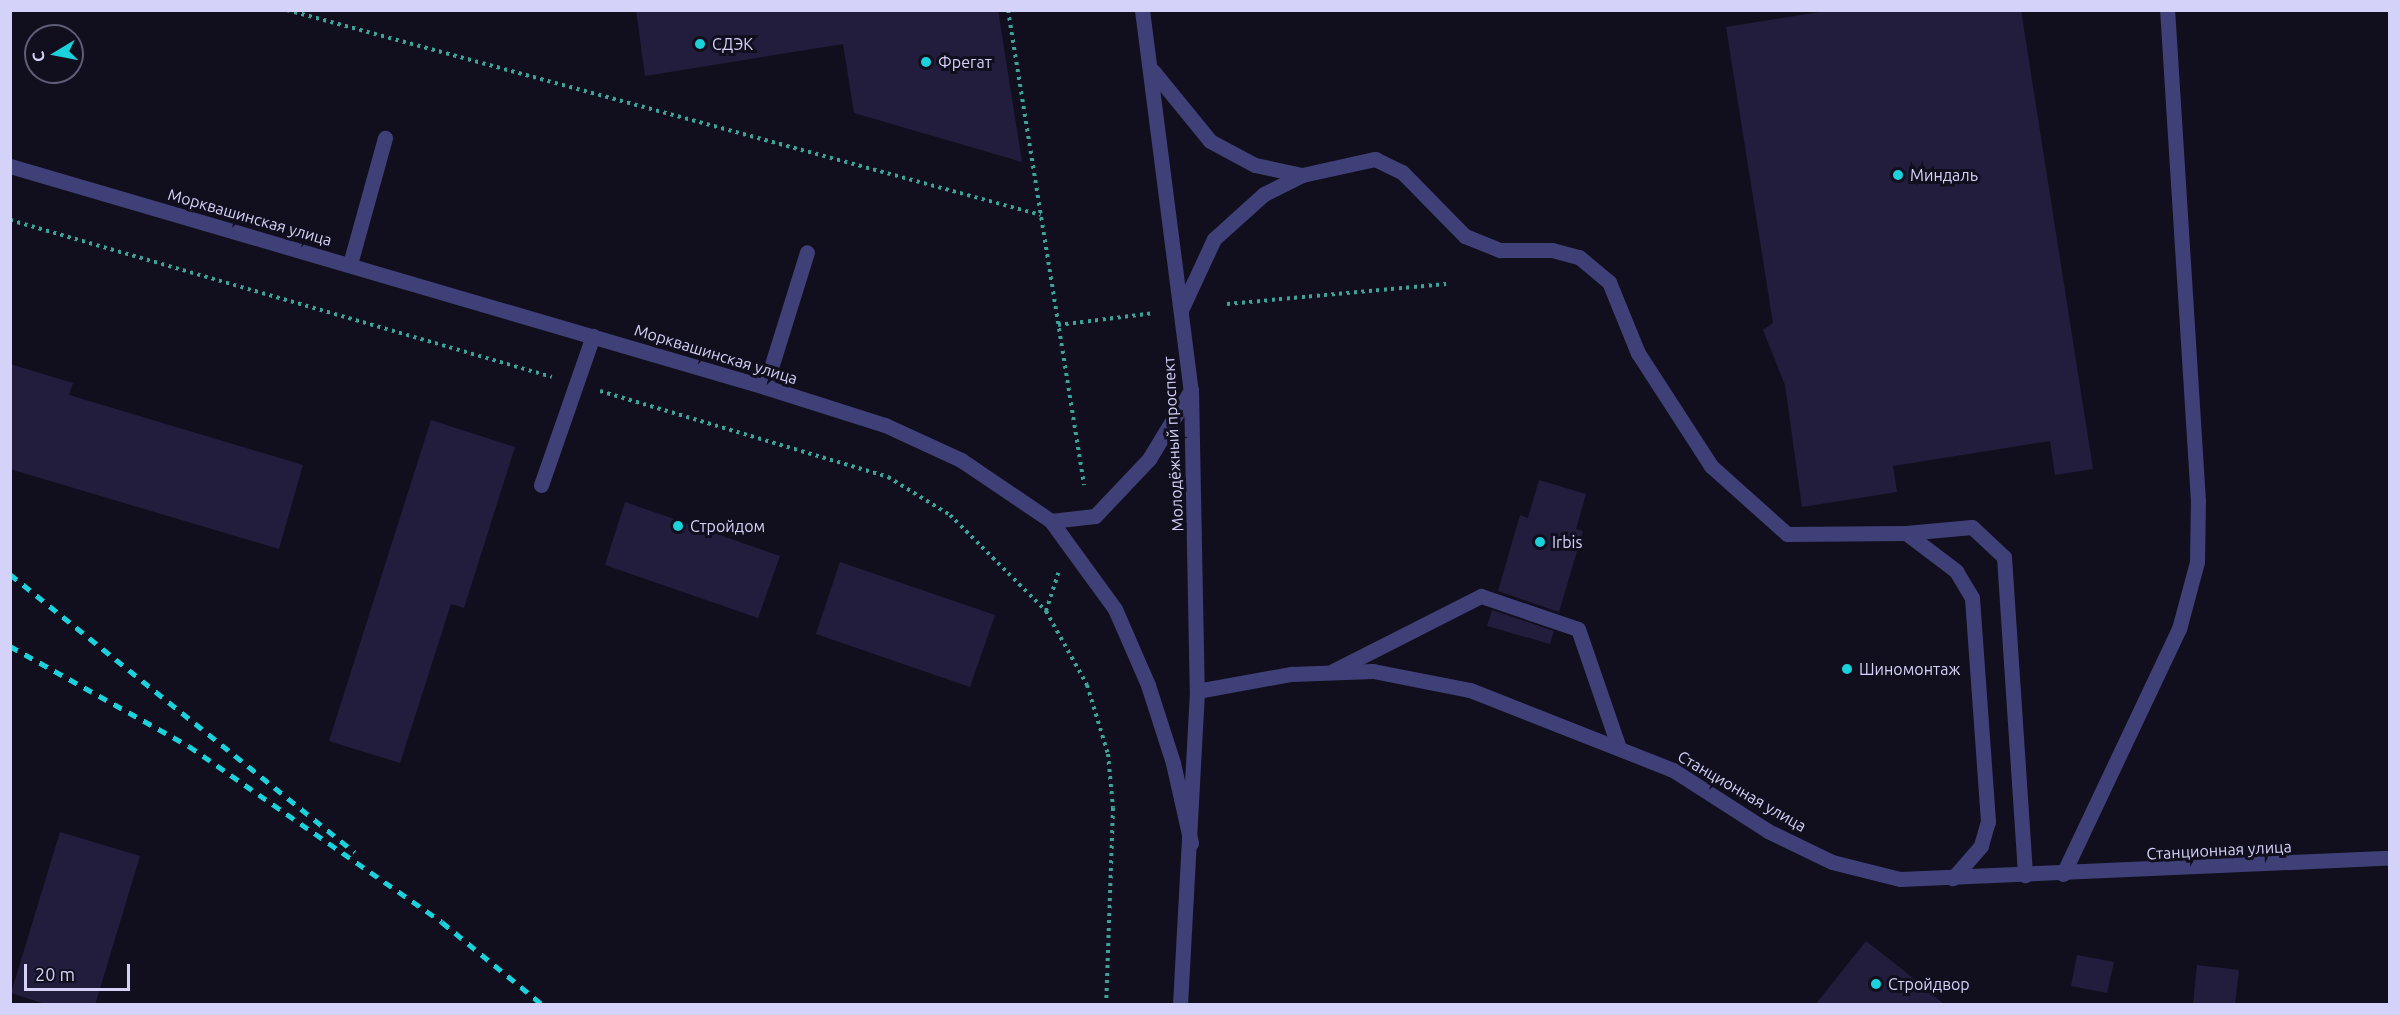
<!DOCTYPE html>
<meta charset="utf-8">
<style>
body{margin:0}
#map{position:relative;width:2400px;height:1015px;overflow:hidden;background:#110f1e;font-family:Ubuntu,sans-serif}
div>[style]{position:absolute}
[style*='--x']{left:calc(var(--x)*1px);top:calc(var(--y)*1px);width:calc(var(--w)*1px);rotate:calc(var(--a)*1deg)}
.building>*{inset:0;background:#221d3d}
.path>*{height:4px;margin-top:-2px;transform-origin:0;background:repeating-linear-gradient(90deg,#3ca398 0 3px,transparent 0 7.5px)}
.service>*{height:15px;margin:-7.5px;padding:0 7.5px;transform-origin:7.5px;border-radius:7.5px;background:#404078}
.minor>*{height:15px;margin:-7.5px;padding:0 7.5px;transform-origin:7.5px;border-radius:7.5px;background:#404078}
.rail>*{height:4.5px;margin-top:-2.25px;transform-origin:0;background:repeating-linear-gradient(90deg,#1bd2dc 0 9px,transparent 0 17px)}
.dots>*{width:16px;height:16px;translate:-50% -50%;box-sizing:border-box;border:3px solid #110f1e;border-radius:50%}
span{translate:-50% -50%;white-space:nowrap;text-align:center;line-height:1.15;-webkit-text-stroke:6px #110f1e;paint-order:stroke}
.poi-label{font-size:16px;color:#d4d2f9}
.left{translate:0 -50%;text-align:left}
.street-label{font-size:16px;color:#d4d2f9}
.frame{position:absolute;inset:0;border:12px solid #d4d2f9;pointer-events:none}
.north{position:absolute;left:24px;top:24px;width:60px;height:60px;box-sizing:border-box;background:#110f1e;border:2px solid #5f5d76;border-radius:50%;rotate:260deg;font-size:16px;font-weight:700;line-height:24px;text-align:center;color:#d4d2f9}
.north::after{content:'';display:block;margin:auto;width:21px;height:27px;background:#1bd2dc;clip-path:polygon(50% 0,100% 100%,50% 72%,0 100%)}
.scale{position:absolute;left:24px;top:964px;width:106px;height:27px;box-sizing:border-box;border:3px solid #d4d2f9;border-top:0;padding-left:8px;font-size:18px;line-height:21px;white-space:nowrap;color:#d4d2f9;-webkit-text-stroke:4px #110f1e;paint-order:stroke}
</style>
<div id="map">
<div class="building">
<i style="clip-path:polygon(636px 10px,998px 10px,1022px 162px,854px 113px,843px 44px,645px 76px)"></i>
<i style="clip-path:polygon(1832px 10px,2021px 10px,2093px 469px,2055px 475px,2050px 441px,1893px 466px,1897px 492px,1802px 507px,1785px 385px,1763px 330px,1773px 323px,1726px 27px)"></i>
<i style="clip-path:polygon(10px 364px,73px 383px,69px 395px,303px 465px,279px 549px,10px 469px)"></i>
<i style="clip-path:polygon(431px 420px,515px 447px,464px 608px,451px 604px,400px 763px,329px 741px)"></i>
<i style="clip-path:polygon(1539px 480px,1586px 494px,1576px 529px,1583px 531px,1559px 612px,1498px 591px,1520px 515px,1528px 518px)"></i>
<i style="clip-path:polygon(625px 502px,780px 556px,758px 618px,605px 565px)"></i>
<i style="clip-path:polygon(840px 562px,995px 615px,970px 687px,816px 634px)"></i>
<i style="clip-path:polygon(1492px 610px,1554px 631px,1550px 644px,1487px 626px)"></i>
<i style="clip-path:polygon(60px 832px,140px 856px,95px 1005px,48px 1005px,11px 993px)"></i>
<i style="clip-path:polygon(1866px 941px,1903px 970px,1945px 1005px,1815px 1005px)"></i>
<i style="clip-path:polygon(2077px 955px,2114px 962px,2107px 993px,2071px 986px)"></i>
<i style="clip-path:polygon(2197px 965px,2239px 970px,2235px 1005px,2193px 1005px)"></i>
</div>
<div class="path">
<i style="--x:287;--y:10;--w:781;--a:15.21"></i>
<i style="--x:1008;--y:10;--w:481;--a:80.9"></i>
<i style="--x:10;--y:220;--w:564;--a:16.15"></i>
<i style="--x:1227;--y:304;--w:220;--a:-5.2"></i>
<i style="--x:1058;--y:325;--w:97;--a:-7.1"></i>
<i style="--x:600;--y:391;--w:301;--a:16.6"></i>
<i style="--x:888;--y:477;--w:73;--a:31.5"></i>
<i style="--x:950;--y:515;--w:136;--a:45"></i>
<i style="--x:1046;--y:611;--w:85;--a:61"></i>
<i style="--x:1087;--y:685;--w:72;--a:73.1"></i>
<i style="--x:1108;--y:754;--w:54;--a:84.7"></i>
<i style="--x:1113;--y:808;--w:196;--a:92"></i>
<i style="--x:1046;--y:611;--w:40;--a:-72"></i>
</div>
<div class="service">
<i style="--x:1153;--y:71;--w:90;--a:50.8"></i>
<i style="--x:1210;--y:141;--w:51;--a:28.1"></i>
<i style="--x:1255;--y:165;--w:48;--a:12"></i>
<i style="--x:350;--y:264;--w:131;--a:-74.5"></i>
<i style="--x:1181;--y:310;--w:78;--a:-65.1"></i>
<i style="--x:1214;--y:239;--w:67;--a:-42"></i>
<i style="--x:1264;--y:194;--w:42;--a:-26.6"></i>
<i style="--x:1302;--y:175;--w:75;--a:-12.4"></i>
<i style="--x:1375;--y:159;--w:30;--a:26"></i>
<i style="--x:1402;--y:172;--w:90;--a:45.5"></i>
<i style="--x:1465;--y:236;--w:38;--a:22"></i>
<i style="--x:1500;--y:250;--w:52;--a:0"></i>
<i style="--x:1552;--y:250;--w:28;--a:15"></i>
<i style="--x:1579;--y:257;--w:39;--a:40"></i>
<i style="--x:1609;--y:282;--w:77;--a:67.8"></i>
<i style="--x:1638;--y:353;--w:135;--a:57.1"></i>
<i style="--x:1711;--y:466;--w:102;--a:41.8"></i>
<i style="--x:1787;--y:534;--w:119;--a:-0.5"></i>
<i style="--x:1906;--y:533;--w:66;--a:-5.2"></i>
<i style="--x:1972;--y:527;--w:44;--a:43.2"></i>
<i style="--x:2004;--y:557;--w:319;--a:86.2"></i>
<i style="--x:765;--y:387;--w:141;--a:-72.7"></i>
<i style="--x:541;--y:485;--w:158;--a:-70.8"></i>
<i style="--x:1906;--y:533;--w:63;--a:37.2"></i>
<i style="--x:1956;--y:571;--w:31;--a:59"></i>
<i style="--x:1972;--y:598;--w:224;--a:85.9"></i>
<i style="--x:1988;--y:821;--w:26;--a:106"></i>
<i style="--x:1981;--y:846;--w:43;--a:131.2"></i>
<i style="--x:1333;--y:671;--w:166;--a:-26.9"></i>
<i style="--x:1481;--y:596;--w:102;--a:18.8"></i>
<i style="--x:1578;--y:629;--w:123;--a:71"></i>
</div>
<div class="minor">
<i style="--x:1142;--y:10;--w:383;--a:82.7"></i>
<i style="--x:1191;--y:390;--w:301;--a:88.9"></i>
<i style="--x:1197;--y:691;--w:313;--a:93.1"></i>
<i style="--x:10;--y:166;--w:787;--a:16.32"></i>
<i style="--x:765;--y:387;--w:126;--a:17.6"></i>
<i style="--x:885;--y:425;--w:84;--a:24.7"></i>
<i style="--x:961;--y:460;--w:109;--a:34.1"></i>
<i style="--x:1051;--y:521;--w:109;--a:54"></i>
<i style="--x:1115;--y:609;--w:83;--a:66.5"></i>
<i style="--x:1148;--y:685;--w:82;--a:72.2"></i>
<i style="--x:1173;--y:763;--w:82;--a:77.3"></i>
<i style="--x:1051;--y:521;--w:44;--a:-6.5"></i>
<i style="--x:1095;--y:516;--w:79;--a:-46.5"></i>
<i style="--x:1149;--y:459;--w:81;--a:-58.7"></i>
<i style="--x:1197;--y:691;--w:96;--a:-10.3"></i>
<i style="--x:1291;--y:674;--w:82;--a:-2.1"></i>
<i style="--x:1373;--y:671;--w:99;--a:11.1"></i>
<i style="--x:1470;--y:690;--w:218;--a:21.5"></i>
<i style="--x:1673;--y:770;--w:113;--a:32.7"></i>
<i style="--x:1768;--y:831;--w:71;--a:25.8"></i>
<i style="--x:1832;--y:862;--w:70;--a:14"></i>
<i style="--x:1900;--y:879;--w:490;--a:-2.5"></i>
<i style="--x:2063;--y:874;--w:271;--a:-64.7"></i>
<i style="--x:2179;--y:629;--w:69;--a:-75"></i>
<i style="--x:2197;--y:562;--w:61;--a:-89.1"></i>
<i style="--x:2198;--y:501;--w:492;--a:-93.6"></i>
</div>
<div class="rail">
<i style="--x:10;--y:574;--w:443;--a:38.9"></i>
<i style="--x:10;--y:646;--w:205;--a:29.2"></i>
<i style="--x:189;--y:746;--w:308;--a:34.8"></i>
<i style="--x:442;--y:922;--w:129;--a:39.4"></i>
</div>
<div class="dots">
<i style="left:700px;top:44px;background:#1bd2dc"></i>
<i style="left:926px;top:62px;background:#1bd2dc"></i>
<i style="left:1898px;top:175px;background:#1bd2dc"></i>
<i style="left:678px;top:526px;background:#1bd2dc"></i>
<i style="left:1540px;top:542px;background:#1bd2dc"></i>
<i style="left:1847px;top:669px;background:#1bd2dc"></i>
<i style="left:1876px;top:984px;background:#1bd2dc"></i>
</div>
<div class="poi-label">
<span class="left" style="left:712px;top:44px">СДЭК</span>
<span class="left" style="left:938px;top:62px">Фрегат</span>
<span class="left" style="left:1910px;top:175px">Миндаль</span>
<span class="left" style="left:690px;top:526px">Стройдом</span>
<span class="left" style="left:1552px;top:542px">Irbis</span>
<span class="left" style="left:1859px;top:669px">Шиномонтаж</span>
<span class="left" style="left:1888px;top:984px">Стройдвор</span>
</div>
<div class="street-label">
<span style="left:250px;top:217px;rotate:16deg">Морквашинская улица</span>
<span style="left:716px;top:354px;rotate:17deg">Морквашинская улица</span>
<span style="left:1173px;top:444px;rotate:-93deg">Молодёжный проспект</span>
<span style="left:1742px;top:791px;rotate:30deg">Станционная улица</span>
<span style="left:2219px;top:850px;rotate:-3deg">Станционная улица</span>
</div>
<div class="frame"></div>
<div class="north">С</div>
<div class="scale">20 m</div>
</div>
